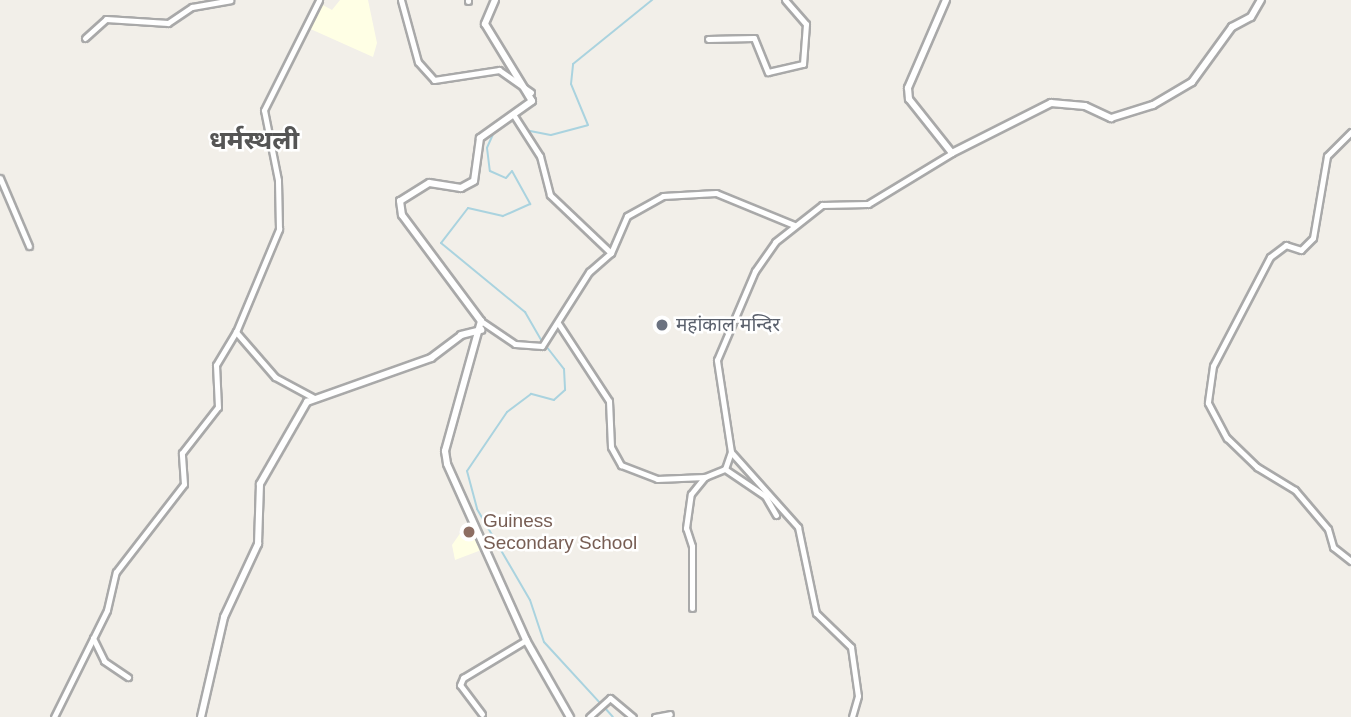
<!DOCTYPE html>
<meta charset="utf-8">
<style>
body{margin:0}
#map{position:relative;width:1351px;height:717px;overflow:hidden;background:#f2efe9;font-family:Helvetica,"Noto Sans Devanagari",sans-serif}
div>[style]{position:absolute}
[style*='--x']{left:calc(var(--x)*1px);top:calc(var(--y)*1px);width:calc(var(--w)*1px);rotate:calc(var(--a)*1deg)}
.education>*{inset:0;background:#ffffe5}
.stream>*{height:2px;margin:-1px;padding:0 1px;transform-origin:1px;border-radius:1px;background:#aad3df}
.roads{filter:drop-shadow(2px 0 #a9a9a9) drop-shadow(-2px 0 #a9a9a9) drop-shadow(0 2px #a9a9a9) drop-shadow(0 -2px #a9a9a9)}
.minor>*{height:5px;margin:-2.5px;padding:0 2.5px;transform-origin:2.5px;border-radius:2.5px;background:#fff}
.tertiary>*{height:6px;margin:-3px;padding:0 3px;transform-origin:3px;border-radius:3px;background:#fff}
.dots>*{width:19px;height:19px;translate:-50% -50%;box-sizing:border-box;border:4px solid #fff;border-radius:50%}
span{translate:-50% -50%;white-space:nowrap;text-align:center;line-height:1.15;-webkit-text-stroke:5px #fff;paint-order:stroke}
.worship-label{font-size:19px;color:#5b616d}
.left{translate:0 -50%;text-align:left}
.education-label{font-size:19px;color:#785e54}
.district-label{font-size:26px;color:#555;font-weight:700}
</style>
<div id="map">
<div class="education">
<i style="clip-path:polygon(340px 0,368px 0,377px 43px,373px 57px,306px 27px,321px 4px,332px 10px)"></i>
<i style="clip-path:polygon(470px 519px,484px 549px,455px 560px,452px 545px)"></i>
</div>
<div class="stream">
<i style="--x:525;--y:130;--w:26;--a:11"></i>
<i style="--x:551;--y:135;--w:38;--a:-15"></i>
<i style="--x:588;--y:125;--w:44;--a:-112.5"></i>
<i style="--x:571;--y:84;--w:20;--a:-84"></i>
<i style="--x:573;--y:64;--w:102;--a:-39"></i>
<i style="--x:494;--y:132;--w:17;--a:114"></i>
<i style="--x:487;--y:148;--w:23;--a:83"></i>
<i style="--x:490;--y:171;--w:17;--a:24"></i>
<i style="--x:506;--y:178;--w:9;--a:-49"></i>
<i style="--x:512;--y:171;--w:38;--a:61"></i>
<i style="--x:530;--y:204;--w:30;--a:156"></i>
<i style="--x:503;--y:216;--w:36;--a:-167"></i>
<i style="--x:468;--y:208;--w:44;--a:127.6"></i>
<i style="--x:441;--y:243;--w:109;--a:39.4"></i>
<i style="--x:525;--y:312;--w:34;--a:60"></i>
<i style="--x:546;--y:346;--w:29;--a:52"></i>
<i style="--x:564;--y:369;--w:21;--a:87"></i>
<i style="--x:565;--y:390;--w:15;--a:138"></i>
<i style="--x:554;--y:400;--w:24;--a:-165"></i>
<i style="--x:531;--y:394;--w:30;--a:143"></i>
<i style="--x:507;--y:412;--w:71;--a:124.1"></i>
<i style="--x:467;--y:471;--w:39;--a:75"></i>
<i style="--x:477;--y:509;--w:105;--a:59.8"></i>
<i style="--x:530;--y:600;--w:44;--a:71.6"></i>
<i style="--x:544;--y:642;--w:83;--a:47.4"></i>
<i style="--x:604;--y:707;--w:13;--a:48"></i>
</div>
<div class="roads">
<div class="minor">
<i style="--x:401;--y:0;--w:64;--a:74.7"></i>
<i style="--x:418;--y:62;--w:24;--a:48"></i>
<i style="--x:434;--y:80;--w:66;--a:-8.7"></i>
<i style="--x:499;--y:70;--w:39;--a:35"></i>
<i style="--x:468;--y:1;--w:1;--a:-90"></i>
<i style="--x:85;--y:38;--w:28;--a:-42"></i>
<i style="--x:106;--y:19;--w:62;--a:3.7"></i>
<i style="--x:168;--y:23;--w:29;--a:-34"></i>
<i style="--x:192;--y:7;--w:39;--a:-10"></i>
<i style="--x:708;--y:39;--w:46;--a:-1.2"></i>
<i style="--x:754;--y:38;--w:37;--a:68"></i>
<i style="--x:768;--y:72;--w:36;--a:-13"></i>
<i style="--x:803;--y:64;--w:40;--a:-85.7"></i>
<i style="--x:806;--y:24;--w:32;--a:-131"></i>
<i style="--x:513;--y:114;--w:50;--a:57.3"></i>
<i style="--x:540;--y:156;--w:40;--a:75.6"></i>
<i style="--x:550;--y:195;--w:84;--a:43.6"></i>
<i style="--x:1351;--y:132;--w:34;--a:135"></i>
<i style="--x:1327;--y:156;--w:83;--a:99.7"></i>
<i style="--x:1313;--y:238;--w:17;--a:135"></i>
<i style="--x:1301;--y:250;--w:16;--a:-162"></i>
<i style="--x:1286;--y:245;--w:20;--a:143"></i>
<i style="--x:1270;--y:257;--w:123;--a:117.6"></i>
<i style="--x:1213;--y:366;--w:37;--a:98"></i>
<i style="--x:1208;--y:403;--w:40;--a:62"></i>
<i style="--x:1227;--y:438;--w:42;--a:44"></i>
<i style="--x:1257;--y:467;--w:44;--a:31.2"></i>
<i style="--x:1295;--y:490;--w:51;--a:49.8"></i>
<i style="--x:1328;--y:529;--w:19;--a:74"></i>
<i style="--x:1333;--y:547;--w:23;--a:38"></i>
<i style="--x:0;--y:178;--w:74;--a:66.9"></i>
<i style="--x:481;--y:321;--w:41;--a:34.1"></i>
<i style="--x:515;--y:344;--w:27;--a:4"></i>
<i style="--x:542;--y:346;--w:88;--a:-57.6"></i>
<i style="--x:589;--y:272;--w:29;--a:-41"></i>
<i style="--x:611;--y:253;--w:40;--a:-66.6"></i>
<i style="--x:627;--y:216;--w:41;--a:-29.1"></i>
<i style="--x:663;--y:196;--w:53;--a:-3.2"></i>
<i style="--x:716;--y:193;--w:84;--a:22.3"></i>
<i style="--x:558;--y:323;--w:93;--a:56.8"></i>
<i style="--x:609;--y:401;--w:46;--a:87.5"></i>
<i style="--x:611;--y:447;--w:21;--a:61"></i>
<i style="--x:621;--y:465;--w:39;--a:21"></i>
<i style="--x:657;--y:479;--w:48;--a:-2.4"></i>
<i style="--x:314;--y:398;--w:44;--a:-151.7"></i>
<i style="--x:275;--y:377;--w:60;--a:-130.9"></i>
<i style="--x:236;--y:332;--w:112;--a:-67.3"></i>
<i style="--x:279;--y:229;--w:49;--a:-91.2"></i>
<i style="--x:278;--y:180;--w:71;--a:-101.3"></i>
<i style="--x:264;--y:110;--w:123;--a:-63.4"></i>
<i style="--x:731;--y:452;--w:101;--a:48.2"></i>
<i style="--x:798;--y:527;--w:88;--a:78.2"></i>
<i style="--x:816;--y:613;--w:49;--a:44.2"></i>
<i style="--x:851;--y:647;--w:49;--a:81.9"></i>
<i style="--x:858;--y:696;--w:22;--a:106"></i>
<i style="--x:725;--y:469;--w:48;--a:34"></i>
<i style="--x:765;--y:496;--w:22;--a:60"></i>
<i style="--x:692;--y:608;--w:62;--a:-90"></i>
<i style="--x:692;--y:546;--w:19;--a:-108"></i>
<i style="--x:686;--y:528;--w:34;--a:-82"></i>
<i style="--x:691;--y:494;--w:22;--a:-51"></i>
<i style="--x:705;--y:477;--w:22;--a:-22"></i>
<i style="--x:725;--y:469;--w:18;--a:-71"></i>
<i style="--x:731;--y:452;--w:93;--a:-98.7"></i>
<i style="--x:717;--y:360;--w:97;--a:-66.9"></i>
<i style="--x:755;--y:271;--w:35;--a:-55"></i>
<i style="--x:775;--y:242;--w:60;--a:-38.2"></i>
<i style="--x:822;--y:205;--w:46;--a:-1.2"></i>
<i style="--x:868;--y:204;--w:98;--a:-31.3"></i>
<i style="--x:93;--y:638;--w:25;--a:64"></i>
<i style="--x:104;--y:661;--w:29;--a:34"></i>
<i style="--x:482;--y:714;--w:36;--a:-127"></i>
<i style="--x:460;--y:685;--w:8;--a:-67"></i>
<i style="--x:463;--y:678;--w:74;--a:-31.1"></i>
<i style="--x:54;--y:717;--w:119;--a:-63.6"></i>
<i style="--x:107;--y:610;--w:39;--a:-77"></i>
<i style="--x:116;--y:572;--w:111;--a:-52.3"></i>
<i style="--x:184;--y:484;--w:31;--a:-94"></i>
<i style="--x:182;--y:453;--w:58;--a:-52"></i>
<i style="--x:218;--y:407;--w:42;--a:-92.7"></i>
<i style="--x:216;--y:365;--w:39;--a:-59"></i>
<i style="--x:589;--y:717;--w:28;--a:-42"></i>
<i style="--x:610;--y:698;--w:30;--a:40"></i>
<i style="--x:655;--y:717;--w:15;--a:-11"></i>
</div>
<div class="tertiary">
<i style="--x:495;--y:0;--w:26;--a:113"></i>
<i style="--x:485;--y:24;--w:90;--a:58.6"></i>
<i style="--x:532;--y:101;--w:64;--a:144.6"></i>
<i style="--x:480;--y:138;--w:43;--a:97.9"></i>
<i style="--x:474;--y:181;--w:15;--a:152"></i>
<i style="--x:461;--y:188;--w:32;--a:-171"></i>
<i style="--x:429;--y:183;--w:34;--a:148"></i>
<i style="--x:400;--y:201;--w:14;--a:82"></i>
<i style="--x:402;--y:215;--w:132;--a:53.3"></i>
<i style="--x:481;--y:321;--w:135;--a:105.5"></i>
<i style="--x:445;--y:451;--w:13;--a:81"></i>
<i style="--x:447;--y:464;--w:193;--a:65.8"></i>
<i style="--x:526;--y:640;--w:89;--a:60.3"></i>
<i style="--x:946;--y:0;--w:96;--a:113.4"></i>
<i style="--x:908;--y:88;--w:11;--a:85"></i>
<i style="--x:909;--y:99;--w:69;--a:51.5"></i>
<i style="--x:952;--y:153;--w:111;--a:-26.8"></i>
<i style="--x:1051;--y:103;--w:34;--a:5"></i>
<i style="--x:1085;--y:106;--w:29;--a:25"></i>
<i style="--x:1111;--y:118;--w:44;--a:-17.2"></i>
<i style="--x:1153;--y:105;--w:45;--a:-30.5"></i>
<i style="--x:1192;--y:82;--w:68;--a:-54"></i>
<i style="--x:1232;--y:27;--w:21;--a:-28"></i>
<i style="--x:1251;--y:17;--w:20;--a:-60"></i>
<i style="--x:201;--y:717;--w:103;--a:-77"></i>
<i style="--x:224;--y:617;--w:81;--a:-65"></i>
<i style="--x:258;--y:544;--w:60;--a:-88.1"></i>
<i style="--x:260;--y:484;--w:95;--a:-60.2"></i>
<i style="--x:307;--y:402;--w:132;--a:-19.5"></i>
<i style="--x:431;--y:358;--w:38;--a:-37"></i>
<i style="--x:461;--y:335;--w:21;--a:-14"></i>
</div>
</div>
<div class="dots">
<i style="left:662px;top:325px;background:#6b7280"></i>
<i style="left:469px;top:532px;background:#8d6e63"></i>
</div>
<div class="worship-label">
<span class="left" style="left:676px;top:325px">महांकाल मन्दिर</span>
</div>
<div class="education-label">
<span class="left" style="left:483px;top:532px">Guiness<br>Secondary School</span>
</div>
<div class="district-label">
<span style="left:254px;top:141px">धर्मस्थली</span>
</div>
</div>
